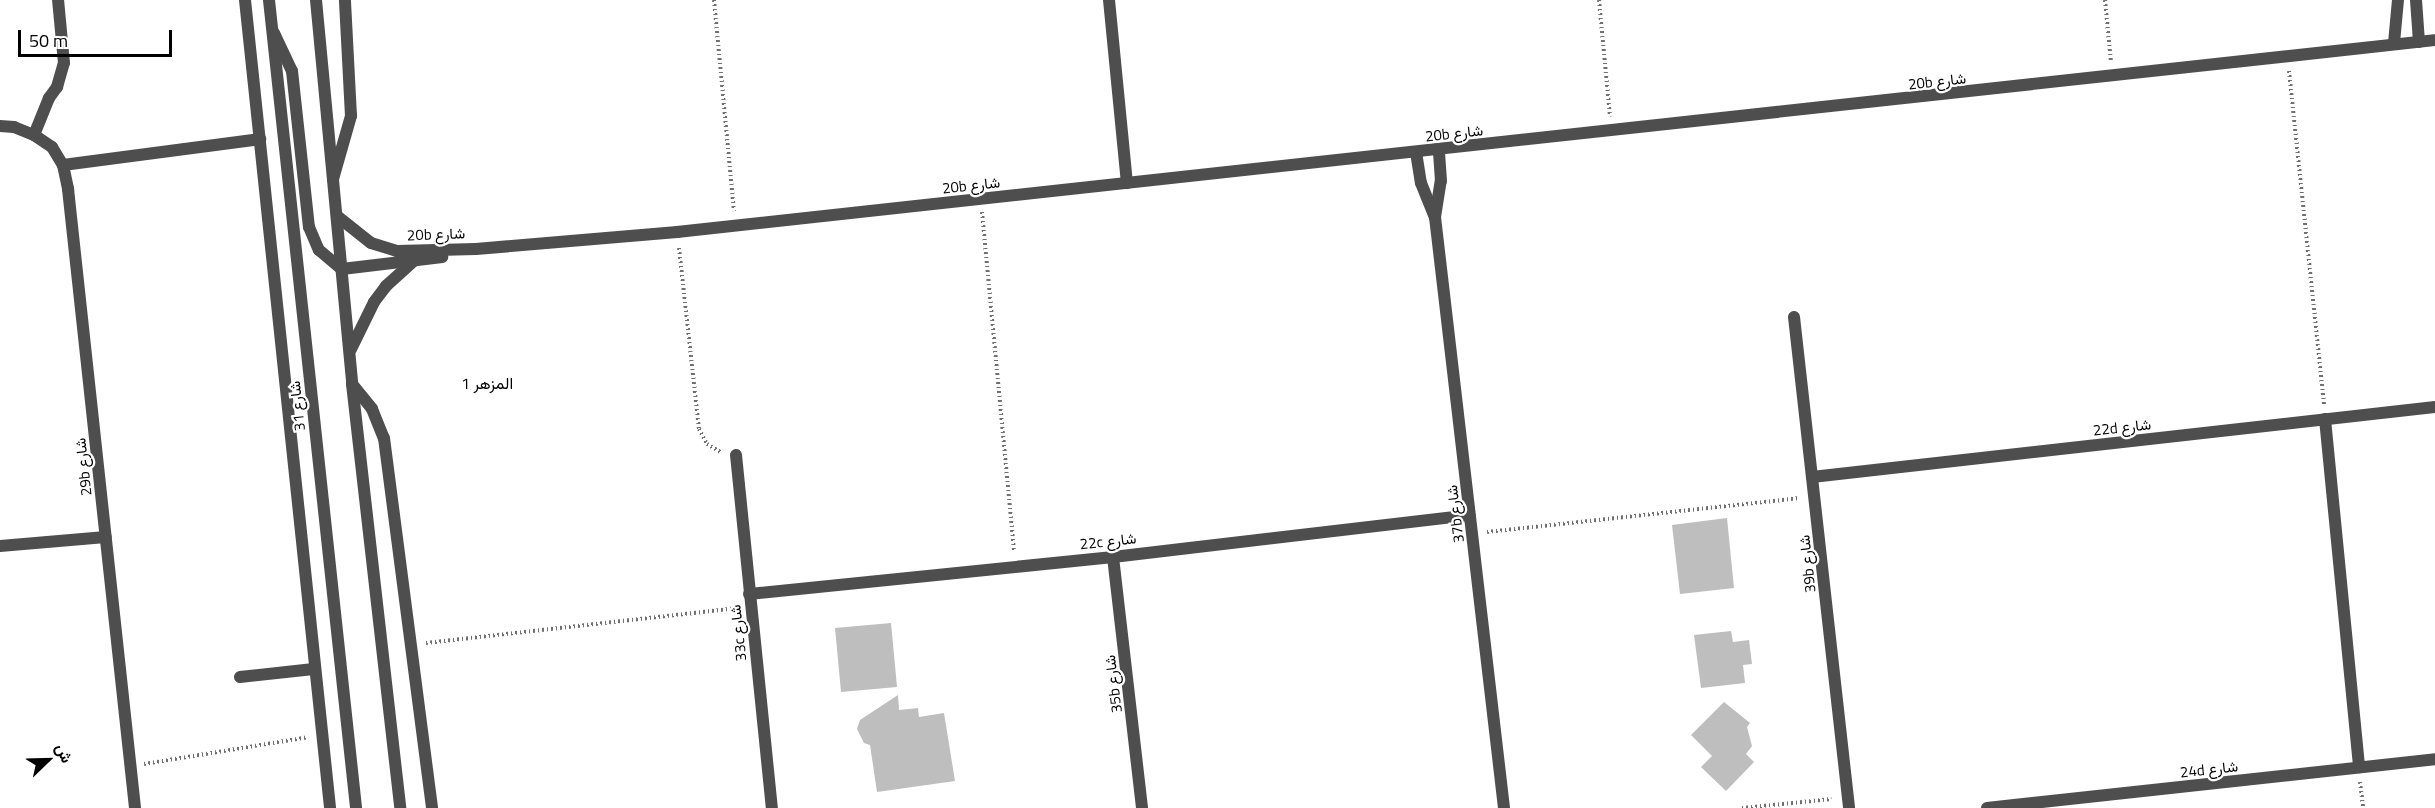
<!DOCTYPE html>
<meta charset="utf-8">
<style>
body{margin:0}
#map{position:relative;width:2435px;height:808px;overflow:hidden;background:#fff;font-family:"Titillium Web",Vazirmatn,sans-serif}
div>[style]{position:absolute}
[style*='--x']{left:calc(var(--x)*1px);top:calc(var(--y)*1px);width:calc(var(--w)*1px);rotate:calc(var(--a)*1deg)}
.building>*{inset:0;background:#bebebe}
.path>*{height:4px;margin-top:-2px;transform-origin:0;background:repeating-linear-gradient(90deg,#707070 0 1.5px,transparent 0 4.5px)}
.service>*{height:12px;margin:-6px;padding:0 6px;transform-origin:6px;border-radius:6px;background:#4e4e4e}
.minor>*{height:12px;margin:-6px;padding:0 6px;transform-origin:6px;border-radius:6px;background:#4e4e4e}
.tertiary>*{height:12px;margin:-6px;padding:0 6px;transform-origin:6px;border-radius:6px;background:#4e4e4e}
span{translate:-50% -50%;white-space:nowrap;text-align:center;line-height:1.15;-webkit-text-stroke:4.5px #fff;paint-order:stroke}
.street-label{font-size:15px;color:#000}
.neighbourhood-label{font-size:16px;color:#000}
.north{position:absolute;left:18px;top:730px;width:60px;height:60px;-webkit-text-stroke:4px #fff;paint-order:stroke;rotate:67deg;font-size:16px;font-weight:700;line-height:24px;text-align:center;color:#000}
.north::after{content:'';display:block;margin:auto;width:21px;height:27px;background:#000;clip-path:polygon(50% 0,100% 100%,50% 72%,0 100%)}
.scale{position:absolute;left:18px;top:30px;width:154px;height:27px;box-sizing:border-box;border:3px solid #000;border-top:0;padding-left:8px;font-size:18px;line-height:21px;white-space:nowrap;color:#000;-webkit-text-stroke:4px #fff;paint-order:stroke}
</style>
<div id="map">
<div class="building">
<i style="clip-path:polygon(1727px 518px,1734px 588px,1680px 594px,1672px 525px)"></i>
<i style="clip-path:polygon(891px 623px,897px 687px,841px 692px,835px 628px)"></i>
<i style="clip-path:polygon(1731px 631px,1733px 642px,1749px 640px,1752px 664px,1743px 665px,1745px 683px,1701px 688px,1694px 635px)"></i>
<i style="clip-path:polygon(898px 695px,899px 710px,918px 708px,919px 717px,944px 713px,955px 781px,877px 792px,870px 745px,864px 743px,857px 729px,860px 720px)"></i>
<i style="clip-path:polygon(1724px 702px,1750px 723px,1747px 727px,1752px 746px,1746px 754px,1754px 762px,1726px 791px,1701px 767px,1712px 756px,1691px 735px)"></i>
</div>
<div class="path">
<i style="--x:714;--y:0;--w:212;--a:84.6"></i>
<i style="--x:1599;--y:0;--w:117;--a:84.6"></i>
<i style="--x:2105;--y:0;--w:62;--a:84.5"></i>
<i style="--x:2289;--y:71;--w:337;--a:84"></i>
<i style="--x:982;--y:212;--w:341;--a:84.6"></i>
<i style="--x:679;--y:248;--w:182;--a:83.7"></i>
<i style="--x:699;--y:429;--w:17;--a:62"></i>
<i style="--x:707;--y:444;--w:17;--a:31"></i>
<i style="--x:1487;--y:532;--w:314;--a:-6.2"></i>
<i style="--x:426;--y:643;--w:314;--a:-6.4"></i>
<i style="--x:144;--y:764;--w:166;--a:-9.3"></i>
<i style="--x:2360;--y:782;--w:26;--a:83"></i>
<i style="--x:1742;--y:808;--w:90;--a:-5.7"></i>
</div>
<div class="service">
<i style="--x:1109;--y:0;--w:184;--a:84.4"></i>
<i style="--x:34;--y:135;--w:40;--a:-68"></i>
<i style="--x:49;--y:98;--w:14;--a:-54"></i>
<i style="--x:57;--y:87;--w:25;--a:-74"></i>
<i style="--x:64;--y:63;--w:63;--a:-95.4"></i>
<i style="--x:63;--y:165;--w:199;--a:-7.5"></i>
<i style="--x:2325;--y:419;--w:350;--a:84.4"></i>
<i style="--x:0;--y:546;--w:106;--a:-4.9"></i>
<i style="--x:240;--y:677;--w:74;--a:-6.2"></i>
</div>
<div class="minor">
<i style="--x:245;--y:0;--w:812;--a:83.99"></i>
<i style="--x:2416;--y:0;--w:42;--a:85.9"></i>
<i style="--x:2394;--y:43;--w:43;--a:-84.7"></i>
<i style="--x:0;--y:126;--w:14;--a:4"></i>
<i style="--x:14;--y:127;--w:22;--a:22"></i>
<i style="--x:34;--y:135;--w:22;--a:34"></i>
<i style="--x:52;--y:147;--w:21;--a:59"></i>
<i style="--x:63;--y:165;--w:25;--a:78"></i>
<i style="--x:68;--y:189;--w:623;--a:83.82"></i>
<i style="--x:1416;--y:152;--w:31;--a:81"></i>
<i style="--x:1421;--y:183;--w:37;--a:68"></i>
<i style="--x:1435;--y:217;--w:595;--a:83.34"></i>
<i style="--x:333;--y:179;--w:66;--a:-74.1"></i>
<i style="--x:351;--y:116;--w:116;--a:-93"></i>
<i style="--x:337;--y:216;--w:43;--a:38.5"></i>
<i style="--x:371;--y:243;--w:27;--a:17"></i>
<i style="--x:397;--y:251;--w:79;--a:-1.5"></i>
<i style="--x:476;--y:249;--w:202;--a:-4.8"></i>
<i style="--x:677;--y:232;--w:1768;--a:-6.23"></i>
<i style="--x:1435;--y:217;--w:36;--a:-81"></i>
<i style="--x:1441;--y:181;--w:31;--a:-94"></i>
<i style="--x:342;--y:269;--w:101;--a:-6.8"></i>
<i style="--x:1794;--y:317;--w:494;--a:83.6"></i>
<i style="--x:352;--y:384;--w:32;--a:51"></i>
<i style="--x:372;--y:409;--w:31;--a:68"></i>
<i style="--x:384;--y:438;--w:373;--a:82.6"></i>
<i style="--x:736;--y:455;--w:355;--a:84.2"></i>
<i style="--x:1812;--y:477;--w:627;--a:-6.41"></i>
<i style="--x:1113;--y:557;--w:253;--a:83.4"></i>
<i style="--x:749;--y:594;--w:366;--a:-5.8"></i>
<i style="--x:1113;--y:557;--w:359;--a:-6.7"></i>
<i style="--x:1987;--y:808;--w:451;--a:-6.2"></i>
</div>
<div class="tertiary">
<i style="--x:269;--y:0;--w:813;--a:83.85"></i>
<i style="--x:316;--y:0;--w:386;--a:84.6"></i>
<i style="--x:352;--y:384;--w:427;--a:83.5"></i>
<i style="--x:274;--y:33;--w:42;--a:64.7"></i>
<i style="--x:292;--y:71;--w:157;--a:83.8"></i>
<i style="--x:309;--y:227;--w:25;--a:67"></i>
<i style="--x:319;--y:250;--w:30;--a:40"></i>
<i style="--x:351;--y:349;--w:52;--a:-63.9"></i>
<i style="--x:374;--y:302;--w:20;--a:-53"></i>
<i style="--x:386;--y:286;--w:39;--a:-42"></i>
</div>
<div class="street-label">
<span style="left:1937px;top:81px;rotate:-6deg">20b شارع</span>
<span style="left:1454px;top:133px;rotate:-6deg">20b شارع</span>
<span style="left:971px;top:185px;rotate:-6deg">20b شارع</span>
<span style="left:436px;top:234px;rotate:-2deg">20b شارع</span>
<span style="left:297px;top:406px;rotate:-96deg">شارع 31</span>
<span style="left:2122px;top:427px;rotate:-6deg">22d شارع</span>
<span style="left:83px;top:467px;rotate:-96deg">29b شارع</span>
<span style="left:1455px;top:514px;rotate:-97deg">37b شارع</span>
<span style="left:1108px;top:541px;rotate:-6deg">22c شارع</span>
<span style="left:1807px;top:564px;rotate:-96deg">39b شارع</span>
<span style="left:738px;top:633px;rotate:-96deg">33c شارع</span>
<span style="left:1113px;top:684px;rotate:-97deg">35b شارع</span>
<span style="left:2209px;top:769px;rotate:-6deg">24d شارع</span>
</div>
<div class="neighbourhood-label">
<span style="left:487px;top:383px">المزهر 1</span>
</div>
<div class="north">ش</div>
<div class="scale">50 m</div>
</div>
